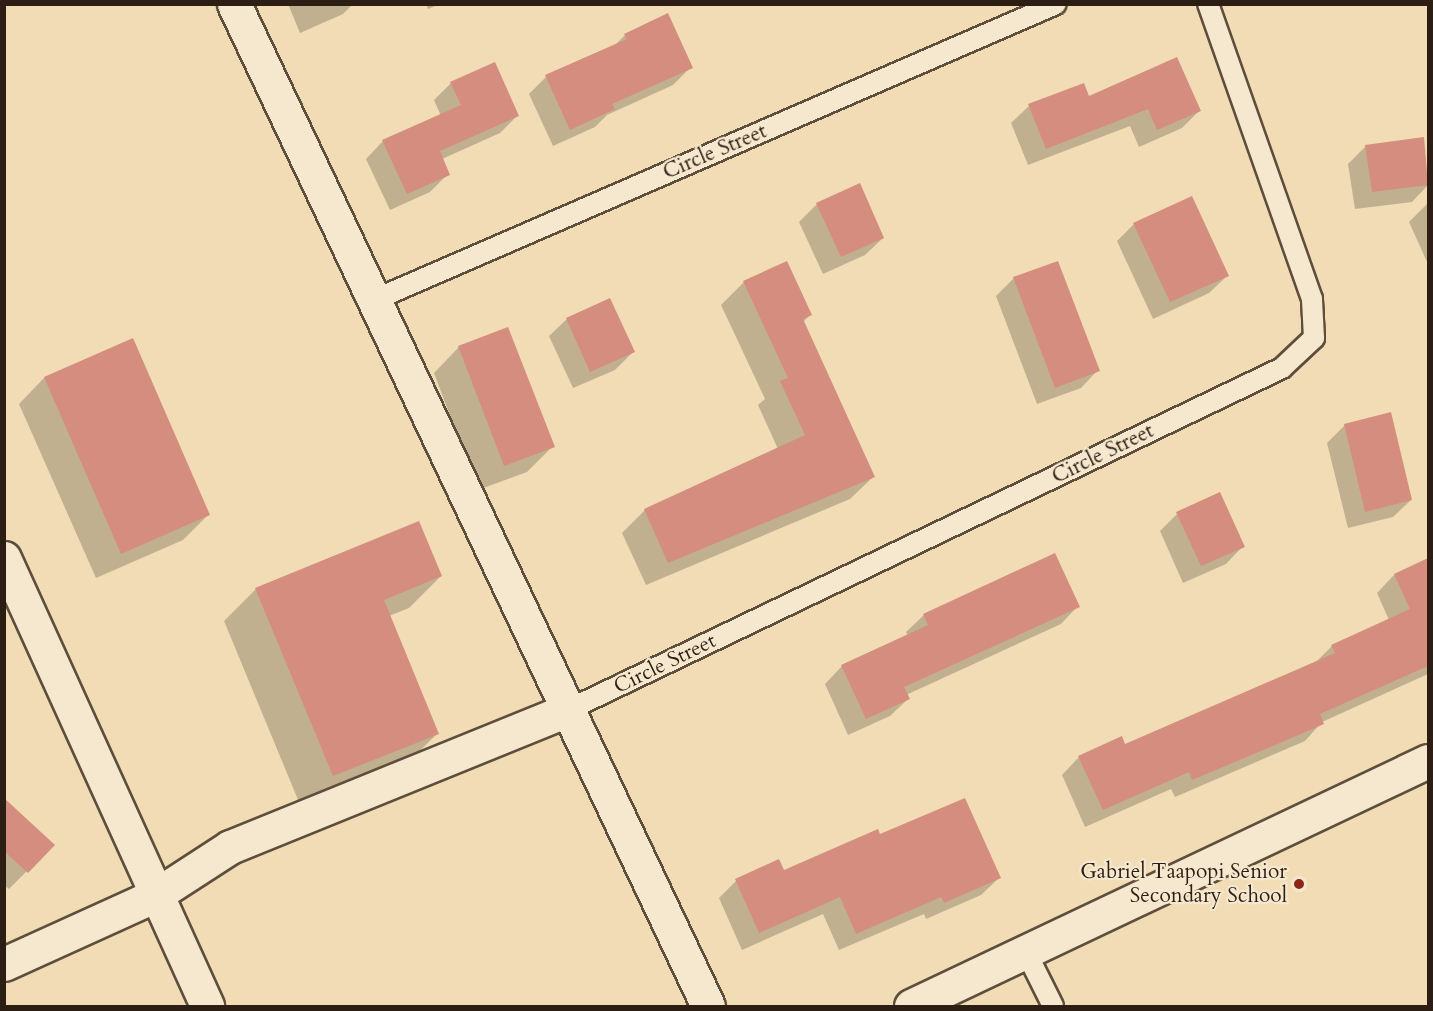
<!DOCTYPE html>
<style>
body{margin:0}
#map{position:relative;width:1433px;height:1011px;overflow:hidden;background:#f1dcb5;font-family:Cardo,serif}
div>[style]{position:absolute}
[style*='--x']{left:calc(var(--x)*1px);top:calc(var(--y)*1px);width:calc(var(--w)*1px);rotate:calc(var(--a)*1deg)}
.shadow>*{inset:0;background:#0003}
.building>*{inset:0;background:#d48d7e}
.roads{filter:drop-shadow(2px 0 #5e4e3c) drop-shadow(-2px 0 #5e4e3c) drop-shadow(0 2px #5e4e3c) drop-shadow(0 -2px #5e4e3c)}
.service>*{height:20px;margin:-10px;padding:0 10px;transform-origin:10px;border-radius:10px;background:#f6e8cf}
.minor>*{height:33px;margin:-16.5px;padding:0 16.5px;transform-origin:16.5px;border-radius:16.5px;background:#f6e8cf}
.dots>*{width:16px;height:16px;translate:-50% -50%;box-sizing:border-box;border:3px solid #f6e8cf;border-radius:50%}
span{translate:-50% -50%;white-space:nowrap;text-align:center;line-height:1.15;-webkit-text-stroke:4.5px #f6e8cf;paint-order:stroke}
.street-label{font-size:21px;color:#2d1e13}
.poi-label{font-size:21px;color:#2d1e13}
.right{translate:-100% -50%;text-align:right}
.frame{position:absolute;inset:0;border:6px solid #2d1e13;pointer-events:none}
</style>
<div id="map">
<div class="shadow">
<i style="clip-path:polygon(288px 4px,353px 4px,343px 14px,300px 33px)"></i>
<i style="clip-path:polygon(426px 4px,440px 4px,428px 9px)"></i>
<i style="clip-path:polygon(625px 35px,691px 67px,673px 85px,607px 115px,595px 127px,553px 146px,529px 94px,546px 77px,613px 47px)"></i>
<i style="clip-path:polygon(451px 83px,518px 115px,500px 133px,442px 159px,448px 174px,430px 192px,390px 210px,366px 159px,383px 141px,441px 116px,434px 100px)"></i>
<i style="clip-path:polygon(1029px 106px,1200px 110px,1182px 128px,1139px 147px,1130px 126px,1028px 165px,1011px 123px)"></i>
<i style="clip-path:polygon(1423px 138px,1428px 185px,1412px 202px,1355px 209px,1348px 164px,1366px 146px)"></i>
<i style="clip-path:polygon(1428px 203px,1428px 264px,1409px 222px)"></i>
<i style="clip-path:polygon(817px 204px,883px 238px,865px 255px,823px 274px,799px 222px)"></i>
<i style="clip-path:polygon(1134px 224px,1227px 276px,1209px 293px,1153px 319px,1117px 241px)"></i>
<i style="clip-path:polygon(1014px 278px,1098px 370px,1081px 388px,1037px 404px,996px 296px)"></i>
<i style="clip-path:polygon(744px 282px,810px 315px,803px 322px,873px 477px,850px 499px,646px 585px,622px 533px,645px 510px,778px 449px,758px 405px,765px 399px,721px 305px)"></i>
<i style="clip-path:polygon(567px 319px,633px 352px,615px 370px,573px 388px,549px 336px)"></i>
<i style="clip-path:polygon(132px 340px,208px 515px,183px 540px,96px 578px,19px 404px,44px 378px)"></i>
<i style="clip-path:polygon(459px 347px,553px 446px,527px 472px,478px 490px,434px 373px)"></i>
<i style="clip-path:polygon(1345px 425px,1411px 500px,1393px 517px,1348px 528px,1327px 443px)"></i>
<i style="clip-path:polygon(1177px 514px,1243px 546px,1226px 564px,1183px 583px,1160px 531px)"></i>
<i style="clip-path:polygon(1428px 560px,1428px 674px,1322px 722px,1305px 741px,1175px 797px,1171px 789px,1085px 827px,1062px 775px,1079px 757px,1125px 746px,1314px 664px,1332px 646px,1389px 620px,1377px 593px,1394px 575px)"></i>
<i style="clip-path:polygon(441px 576px,409px 608px,389px 616px,437px 734px,405px 765px,301px 807px,224px 621px,256px 589px)"></i>
<i style="clip-path:polygon(1078px 606px,1061px 624px,906px 695px,908px 699px,890px 716px,848px 735px,825px 684px,842px 666px,908px 636px,906px 632px,924px 615px)"></i>
<i style="clip-path:polygon(4px 800px,53px 845px,9px 889px,4px 885px)"></i>
<i style="clip-path:polygon(783px 872px,999px 878px,981px 895px,926px 919px,924px 914px,839px 950px,823px 914px,742px 950px,719px 898px,736px 881px)"></i>
</div>
<div class="building">
<i style="clip-path:polygon(668px 13px,693px 68px,612px 104px,615px 109px,570px 130px,545px 75px,627px 39px,624px 34px)"></i>
<i style="clip-path:polygon(1177px 57px,1201px 111px,1157px 130px,1148px 109px,1046px 149px,1028px 104px,1084px 83px,1089px 96px)"></i>
<i style="clip-path:polygon(495px 62px,519px 116px,440px 151px,450px 175px,407px 194px,382px 140px,461px 105px,450px 82px)"></i>
<i style="clip-path:polygon(1424px 137px,1428px 185px,1372px 192px,1365px 145px)"></i>
<i style="clip-path:polygon(860px 183px,884px 238px,841px 257px,816px 203px)"></i>
<i style="clip-path:polygon(1192px 196px,1229px 276px,1170px 302px,1133px 223px)"></i>
<i style="clip-path:polygon(787px 261px,812px 315px,803px 319px,875px 477px,668px 563px,644px 509px,805px 435px,780px 381px,788px 378px,743px 281px)"></i>
<i style="clip-path:polygon(1058px 261px,1100px 371px,1055px 388px,1013px 277px)"></i>
<i style="clip-path:polygon(610px 298px,635px 352px,590px 372px,566px 318px)"></i>
<i style="clip-path:polygon(508px 327px,555px 447px,504px 466px,458px 346px)"></i>
<i style="clip-path:polygon(133px 338px,210px 515px,121px 554px,44px 377px)"></i>
<i style="clip-path:polygon(1391px 412px,1412px 500px,1365px 512px,1344px 424px)"></i>
<i style="clip-path:polygon(1220px 492px,1245px 547px,1201px 566px,1176px 512px)"></i>
<i style="clip-path:polygon(419px 521px,442px 576px,384px 600px,439px 734px,333px 776px,255px 588px)"></i>
<i style="clip-path:polygon(1055px 553px,1080px 607px,904px 687px,910px 699px,866px 719px,841px 665px,928px 625px,923px 614px)"></i>
<i style="clip-path:polygon(1428px 558px,1428px 666px,1320px 714px,1324px 724px,1280px 743px,1192px 780px,1189px 772px,1103px 810px,1078px 756px,1122px 736px,1125px 744px,1335px 653px,1331px 645px,1410px 609px,1394px 574px)"></i>
<i style="clip-path:polygon(4px 798px,55px 845px,28px 873px,4px 851px)"></i>
<i style="clip-path:polygon(965px 798px,1001px 878px,944px 903px,941px 897px,856px 934px,840px 897px,759px 933px,735px 879px,779px 859px,784px 870px,878px 829px,880px 834px)"></i>
</div>
<div class="roads">
<div class="service">
<i style="--x:374;--y:300;--w:743;--a:-23.46"></i>
<i style="--x:568;--y:710;--w:792;--a:-25.59"></i>
<i style="--x:1282;--y:368;--w:44;--a:-43.2"></i>
<i style="--x:1314;--y:338;--w:39;--a:-93"></i>
<i style="--x:1312;--y:299;--w:313;--a:-109.4"></i>
<i style="--x:1026;--y:952;--w:60;--a:63.4"></i>
</div>
<div class="minor">
<i style="--x:234;--y:4;--w:1108;--a:64.68"></i>
<i style="--x:4;--y:558;--w:492;--a:65.6"></i>
<i style="--x:4;--y:964;--w:167;--a:-24.4"></i>
<i style="--x:156;--y:895;--w:88;--a:-33"></i>
<i style="--x:230;--y:847;--w:365;--a:-22.1"></i>
<i style="--x:911;--y:1006;--w:572;--a:-25.36"></i>
</div>
</div>
<div class="dots">
<i style="left:1299px;top:884px;background:#8f2418"></i>
</div>
<div class="street-label">
<span style="left:715px;top:152px;rotate:-23deg">Circle Street</span>
<span style="left:1103px;top:454px;rotate:-26deg">Circle Street</span>
<span style="left:665px;top:664px;rotate:-26deg">Circle Street</span>
</div>
<div class="poi-label">
<span class="right" style="left:1287px;top:884px">Gabriel Taapopi Senior<br>Secondary School</span>
</div>
<div class="frame"></div>
</div>
